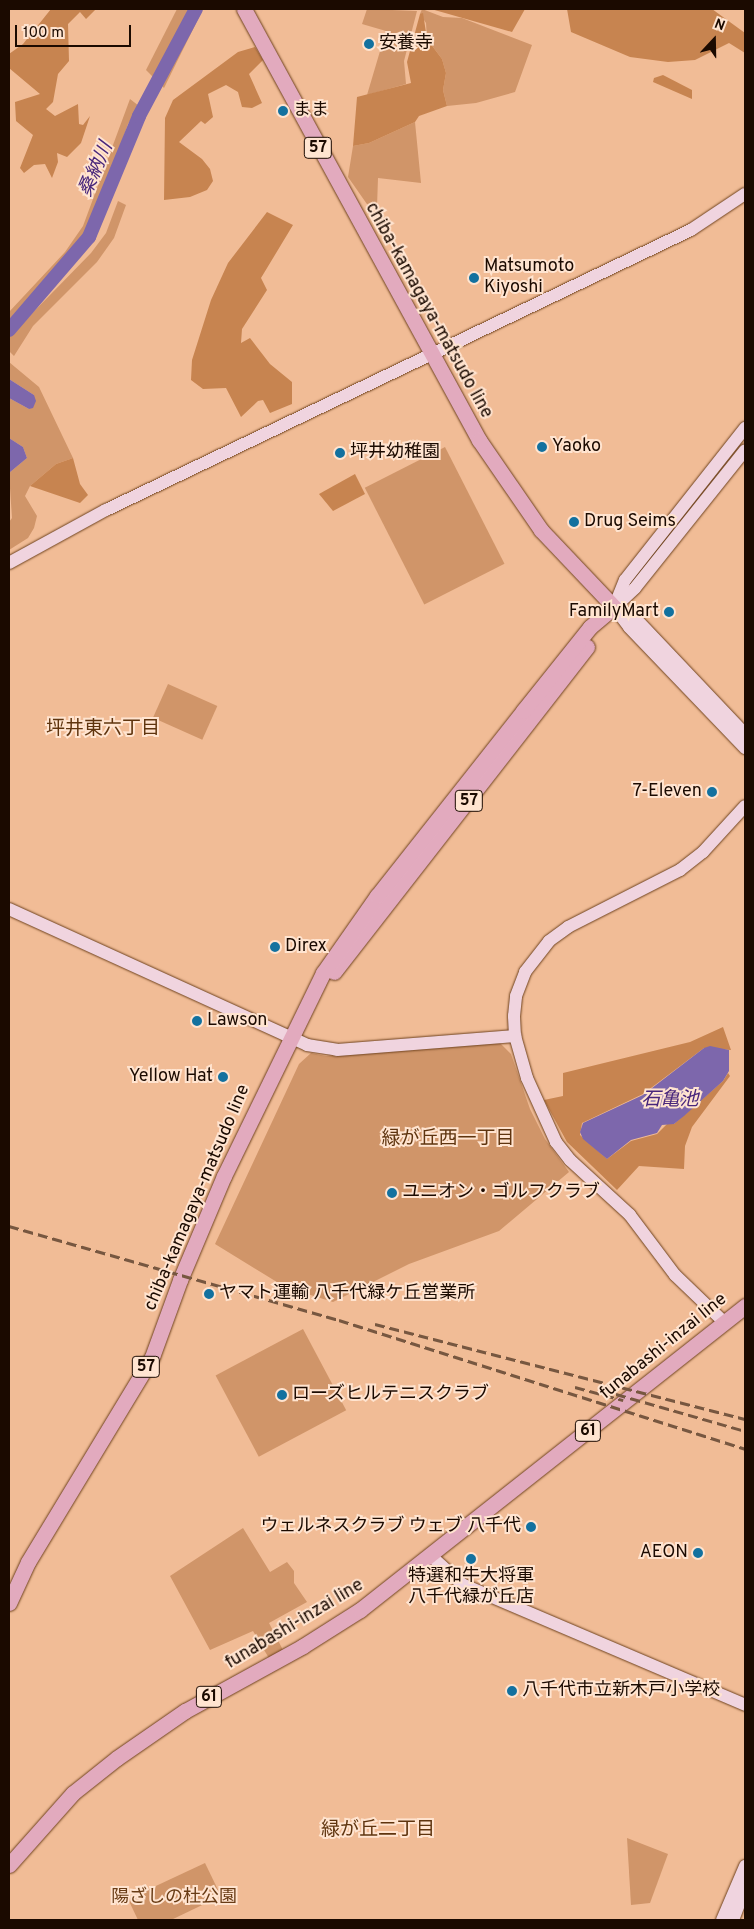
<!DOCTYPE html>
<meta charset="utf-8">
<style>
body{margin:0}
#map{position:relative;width:754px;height:1929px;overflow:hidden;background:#f1bc96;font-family:Overpass,"Noto Sans JP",sans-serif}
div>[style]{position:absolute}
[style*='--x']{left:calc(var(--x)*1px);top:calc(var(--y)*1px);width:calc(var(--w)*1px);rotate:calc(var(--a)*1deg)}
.green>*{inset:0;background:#d09569;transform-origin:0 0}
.forest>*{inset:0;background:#c78450}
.water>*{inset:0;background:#7d67ac}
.river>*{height:14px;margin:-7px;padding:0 7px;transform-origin:7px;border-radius:7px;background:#7d67ac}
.roads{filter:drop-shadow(0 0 1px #6e421e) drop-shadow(0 0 1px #6e421e)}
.secondary>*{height:12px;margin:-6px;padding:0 6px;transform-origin:6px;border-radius:6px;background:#f0d4df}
.primary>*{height:15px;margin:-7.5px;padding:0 7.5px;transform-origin:7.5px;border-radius:7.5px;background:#e2aabe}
.rail>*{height:2.5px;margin-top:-1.25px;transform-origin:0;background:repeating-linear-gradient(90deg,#775740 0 10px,transparent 0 15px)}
.dots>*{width:14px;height:14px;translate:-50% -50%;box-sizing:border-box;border:2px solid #ffe4d0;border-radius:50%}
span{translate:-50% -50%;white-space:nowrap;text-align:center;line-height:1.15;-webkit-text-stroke:4px #ffe4d0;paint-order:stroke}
.shield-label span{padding:1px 4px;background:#ffe4d0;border:1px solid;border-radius:4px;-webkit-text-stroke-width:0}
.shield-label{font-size:16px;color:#1b0a00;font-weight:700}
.poi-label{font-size:18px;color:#1b0a00}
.left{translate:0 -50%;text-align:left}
.right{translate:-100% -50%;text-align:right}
.street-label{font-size:18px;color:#1b0a00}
.park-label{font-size:18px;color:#693c15}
.water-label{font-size:19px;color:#48267b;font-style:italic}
.neighbourhood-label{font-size:19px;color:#5f340e}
.frame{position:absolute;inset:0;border:10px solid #1b0a00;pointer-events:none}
.north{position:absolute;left:689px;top:15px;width:50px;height:50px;-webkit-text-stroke:4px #ffe4d0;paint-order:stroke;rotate:21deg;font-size:14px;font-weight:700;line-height:20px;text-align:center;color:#1b0a00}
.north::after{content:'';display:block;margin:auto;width:18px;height:22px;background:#1b0a00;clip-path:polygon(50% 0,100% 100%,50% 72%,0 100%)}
.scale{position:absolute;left:15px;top:25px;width:116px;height:22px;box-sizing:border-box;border:2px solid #1b0a00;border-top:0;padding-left:6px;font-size:15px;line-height:18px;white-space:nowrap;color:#1b0a00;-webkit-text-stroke:4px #ffe4d0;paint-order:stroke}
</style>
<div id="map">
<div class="green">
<div style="clip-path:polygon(177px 9px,203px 9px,164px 88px,146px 70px)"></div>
<div style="clip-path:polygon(367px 9px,417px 11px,404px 61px,406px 84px,367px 95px,386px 31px,362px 24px)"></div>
<div style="clip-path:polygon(422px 9px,443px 17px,462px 18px,532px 45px,515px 92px,476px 103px,447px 106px,443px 90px,446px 73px,442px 59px,427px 39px,426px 23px,420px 14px)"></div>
<div style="clip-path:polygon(130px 99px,139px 106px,128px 124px,90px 232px,9px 325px,9px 312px,65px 252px,83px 226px)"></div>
<div style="clip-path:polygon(415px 122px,421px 183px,378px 178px,377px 207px,369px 207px,348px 177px,353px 146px,369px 143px)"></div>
<div style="clip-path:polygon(118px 201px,126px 205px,114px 238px,97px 262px,33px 326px,14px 356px,9px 351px,9px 337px,91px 253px,106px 233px)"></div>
<div style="clip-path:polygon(9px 362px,39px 387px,73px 458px,56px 464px,30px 486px,25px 496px,37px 516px,34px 528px,28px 538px,9px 550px,9px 522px,12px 518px,9px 473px,27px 458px,23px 447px,9px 438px,9px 398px,29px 409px,34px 395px,9px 379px)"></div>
<div style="left:445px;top:447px;width:131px;height:90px;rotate:63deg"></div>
<div style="left:168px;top:684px;width:54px;height:37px;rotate:24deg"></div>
<div style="clip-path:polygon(500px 1043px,511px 1054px,530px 1109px,545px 1139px,569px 1172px,499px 1231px,409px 1264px,333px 1302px,285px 1287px,215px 1244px,299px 1064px,311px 1053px,326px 1056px)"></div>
<div style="left:303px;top:1329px;width:92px;height:99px;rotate:62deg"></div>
<div style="clip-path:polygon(243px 1528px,270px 1572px,287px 1562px,294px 1571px,294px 1583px,307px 1602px,269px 1623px,284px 1652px,270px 1660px,253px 1631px,210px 1650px,170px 1576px)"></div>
<div style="clip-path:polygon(627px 1838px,668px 1854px,650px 1903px,631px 1905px)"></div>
<div style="clip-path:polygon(205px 1863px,221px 1896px,171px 1920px,138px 1920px,128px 1899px)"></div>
</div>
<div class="forest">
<div style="clip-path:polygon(51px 9px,96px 9px,86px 19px,80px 12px,68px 24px,69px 61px,58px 74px,53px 102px,46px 109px,55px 116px,78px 104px,79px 124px,83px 125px,90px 116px,81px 143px,67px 157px,57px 153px,58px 162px,52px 178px,45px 164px,34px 165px,24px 173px,20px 168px,33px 135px,16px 121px,15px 102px,40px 94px,9px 68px,9px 54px,23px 44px)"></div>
<div style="clip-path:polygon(431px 9px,525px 9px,512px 32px)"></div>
<div style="clip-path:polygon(567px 9px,712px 9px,745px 33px,745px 53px,729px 43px,695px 60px,668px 62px,630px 57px,571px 32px)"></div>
<div style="clip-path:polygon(423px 13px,427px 39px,442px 59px,446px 73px,443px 90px,447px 106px,419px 116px,415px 122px,369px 143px,353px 146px,357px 97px,411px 83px,407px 62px,420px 14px)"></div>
<div style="clip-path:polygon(255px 47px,263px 60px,249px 74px,262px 103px,252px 108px,242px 107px,238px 92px,226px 85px,208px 94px,213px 117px,205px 124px,201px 121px,179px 142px,202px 159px,210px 169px,213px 181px,207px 190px,190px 197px,164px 200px,165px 118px,173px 100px,238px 52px)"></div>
<div style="clip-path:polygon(663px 75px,692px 90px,692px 99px,653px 82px,654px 78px)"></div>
<div style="clip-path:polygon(267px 212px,293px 225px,261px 278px,267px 290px,242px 329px,241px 343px,250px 338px,270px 364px,292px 382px,292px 404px,270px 413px,263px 400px,258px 401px,241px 417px,226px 388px,203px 389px,191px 380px,192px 360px,211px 300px,228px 263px)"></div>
<div style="clip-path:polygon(73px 458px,80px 484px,88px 495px,80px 503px,30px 486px,56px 464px)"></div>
<div style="clip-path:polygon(355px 474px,365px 494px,333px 511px,319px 494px)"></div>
<div style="clip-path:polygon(723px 1027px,731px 1050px,704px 1048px,643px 1094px,582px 1123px,580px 1135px,607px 1159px,631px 1141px,657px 1134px,667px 1124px,674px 1124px,723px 1081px,728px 1073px,730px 1076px,692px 1127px,685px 1146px,684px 1169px,639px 1166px,617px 1190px,567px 1142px,544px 1100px,563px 1096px,563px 1073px,690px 1042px)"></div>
</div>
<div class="water">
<div style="clip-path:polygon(9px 379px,34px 395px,36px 401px,33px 408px,29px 409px,9px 398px)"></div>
<div style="clip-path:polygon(9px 438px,23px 447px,27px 458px,9px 473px)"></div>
<div style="clip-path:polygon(710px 1046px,729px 1050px,729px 1071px,723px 1081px,684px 1116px,674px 1124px,662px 1125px,657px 1133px,631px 1140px,607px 1159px,583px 1139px,580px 1132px,583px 1123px,643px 1095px,704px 1048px)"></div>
</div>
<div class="river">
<div style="--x:9;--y:330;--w:123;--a:-49.3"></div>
<div style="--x:89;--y:237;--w:131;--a:-67.5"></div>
<div style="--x:139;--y:116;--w:121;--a:-62"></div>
</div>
<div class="roads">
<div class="secondary">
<div style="--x:9;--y:563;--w:111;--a:-28.7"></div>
<div style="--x:106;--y:510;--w:649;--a:-25.58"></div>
<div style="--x:691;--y:230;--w:65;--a:-33.7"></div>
<div style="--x:618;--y:604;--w:23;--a:-43"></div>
<div style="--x:635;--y:588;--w:176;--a:-51.4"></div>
<div style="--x:614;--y:607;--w:29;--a:-68"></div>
<div style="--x:625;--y:580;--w:194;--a:-51.7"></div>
<div style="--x:614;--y:607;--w:25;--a:53"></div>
<div style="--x:629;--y:627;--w:168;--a:46.2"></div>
<div style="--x:618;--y:609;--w:21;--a:29"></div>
<div style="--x:636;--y:619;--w:158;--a:46.5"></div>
<div style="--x:9;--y:909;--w:328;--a:24.5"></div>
<div style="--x:307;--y:1045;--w:30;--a:9"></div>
<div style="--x:337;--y:1050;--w:179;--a:-4.5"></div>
<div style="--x:724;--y:1322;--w:68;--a:-136.2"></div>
<div style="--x:675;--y:1275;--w:75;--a:-126.9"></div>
<div style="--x:630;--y:1215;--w:81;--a:-137.5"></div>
<div style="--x:570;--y:1160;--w:23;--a:-128"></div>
<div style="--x:556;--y:1142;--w:70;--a:-114.4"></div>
<div style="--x:527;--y:1078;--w:44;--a:-105.9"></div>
<div style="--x:515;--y:1036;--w:20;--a:-93"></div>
<div style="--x:514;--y:1016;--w:20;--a:-84"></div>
<div style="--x:516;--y:996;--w:26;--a:-69"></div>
<div style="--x:525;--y:972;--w:39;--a:-52"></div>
<div style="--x:549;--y:941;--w:24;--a:-36"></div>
<div style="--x:568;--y:927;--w:126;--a:-27"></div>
<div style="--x:680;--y:870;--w:29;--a:-38"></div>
<div style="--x:703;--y:852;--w:62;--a:-47.6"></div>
<div style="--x:431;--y:1556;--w:42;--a:42.1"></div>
<div style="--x:462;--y:1584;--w:308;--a:23.1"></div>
<div style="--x:722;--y:1920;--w:59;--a:-66.9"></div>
<div style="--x:733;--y:1920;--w:33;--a:-69"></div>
</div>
<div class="primary">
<div style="--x:244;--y:9;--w:491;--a:61.4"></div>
<div style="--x:479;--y:440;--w:109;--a:55.4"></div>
<div style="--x:541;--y:530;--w:106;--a:46.5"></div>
<div style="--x:334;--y:972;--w:412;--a:-52.1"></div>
<div style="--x:9;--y:1603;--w:45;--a:-65.1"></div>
<div style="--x:28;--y:1562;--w:240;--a:-58.8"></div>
<div style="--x:152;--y:1357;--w:82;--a:-70"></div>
<div style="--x:180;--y:1280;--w:113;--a:-67.1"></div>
<div style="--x:224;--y:1176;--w:226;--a:-64"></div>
<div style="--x:323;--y:973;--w:94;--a:-55"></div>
<div style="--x:377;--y:896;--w:236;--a:-51.7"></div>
<div style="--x:523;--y:711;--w:107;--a:-51.4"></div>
<div style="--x:590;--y:627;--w:31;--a:-40"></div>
<div style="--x:9;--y:1865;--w:96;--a:-48.4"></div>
<div style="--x:73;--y:1793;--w:56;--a:-38.5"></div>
<div style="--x:117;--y:1758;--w:83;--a:-34.7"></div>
<div style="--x:185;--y:1711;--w:135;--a:-28.8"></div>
<div style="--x:303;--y:1646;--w:67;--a:-32.3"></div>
<div style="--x:360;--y:1610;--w:491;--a:-38.3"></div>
</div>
</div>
<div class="rail">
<div style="--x:9;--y:1226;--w:343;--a:15.9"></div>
<div style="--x:339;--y:1320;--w:426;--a:17.6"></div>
<div style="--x:375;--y:1324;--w:382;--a:14.4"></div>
<div style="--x:575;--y:1387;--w:50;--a:15.2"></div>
<div style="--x:616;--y:1394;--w:134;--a:16"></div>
</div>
<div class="dots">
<div style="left:369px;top:44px;background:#13719f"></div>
<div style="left:283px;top:111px;background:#13719f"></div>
<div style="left:474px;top:278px;background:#13719f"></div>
<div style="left:542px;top:447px;background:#13719f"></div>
<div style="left:340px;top:453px;background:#13719f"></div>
<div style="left:574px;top:522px;background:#13719f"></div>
<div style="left:669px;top:612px;background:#13719f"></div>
<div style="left:712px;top:792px;background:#13719f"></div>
<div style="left:275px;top:947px;background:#13719f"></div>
<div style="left:197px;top:1021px;background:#13719f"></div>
<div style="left:223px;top:1077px;background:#13719f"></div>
<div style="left:392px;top:1193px;background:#13719f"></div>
<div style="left:209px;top:1294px;background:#13719f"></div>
<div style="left:282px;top:1395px;background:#13719f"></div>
<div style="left:531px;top:1527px;background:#13719f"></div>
<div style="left:698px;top:1553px;background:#13719f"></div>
<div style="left:471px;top:1559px;background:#13719f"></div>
<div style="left:512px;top:1691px;background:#13719f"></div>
</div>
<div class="shield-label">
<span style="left:318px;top:148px">57</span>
<span style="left:469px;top:801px">57</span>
<span style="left:146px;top:1367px">57</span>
<span style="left:588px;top:1431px">61</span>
<span style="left:209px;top:1697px">61</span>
</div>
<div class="poi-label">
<span class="left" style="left:379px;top:44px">安養寺</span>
<span class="left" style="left:293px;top:111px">まま</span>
<span class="left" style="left:484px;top:278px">Matsumoto<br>Kiyoshi</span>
<span class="left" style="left:552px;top:447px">Yaoko</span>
<span class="left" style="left:350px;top:453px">坪井幼稚園</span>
<span class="left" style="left:584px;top:522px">Drug Seims</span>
<span class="right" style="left:659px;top:612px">FamilyMart</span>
<span class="right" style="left:702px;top:792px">7-Eleven</span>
<span class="left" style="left:285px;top:947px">Direx</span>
<span class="left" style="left:207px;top:1021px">Lawson</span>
<span class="right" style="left:213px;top:1077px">Yellow Hat</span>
<span class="left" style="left:402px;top:1193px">ユニオン・ゴルフクラブ</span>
<span class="left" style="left:219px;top:1294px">ヤマト運輸 八千代緑ケ丘営業所</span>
<span class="left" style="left:292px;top:1395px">ローズヒルテニスクラブ</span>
<span class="right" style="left:521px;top:1527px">ウェルネスクラブ ウェブ 八千代</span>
<span class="right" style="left:688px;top:1553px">AEON</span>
<span style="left:471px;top:1588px">特選和牛大将軍<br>八千代緑が丘店</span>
<span class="left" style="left:522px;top:1691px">八千代市立新木戸小学校</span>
</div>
<div class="street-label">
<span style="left:428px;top:311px;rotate:61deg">chiba-kamagaya-matsudo line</span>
<span style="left:198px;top:1198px;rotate:-67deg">chiba-kamagaya-matsudo line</span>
<span style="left:664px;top:1347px;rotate:-39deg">funabashi-inzai line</span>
<span style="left:295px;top:1625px;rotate:-31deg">funabashi-inzai line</span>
</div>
<div class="park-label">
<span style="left:174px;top:1898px">陽ざしの杜公園</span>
</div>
<div class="water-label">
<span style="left:97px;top:170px;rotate:-67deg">桑納川</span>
<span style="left:670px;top:1101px">石亀池</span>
</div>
<div class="neighbourhood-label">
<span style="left:103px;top:730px">坪井東六丁目</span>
<span style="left:448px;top:1140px">緑が丘西一丁目</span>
<span style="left:378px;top:1831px">緑が丘二丁目</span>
</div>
<div class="frame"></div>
<div class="north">N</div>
<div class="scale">100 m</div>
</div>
